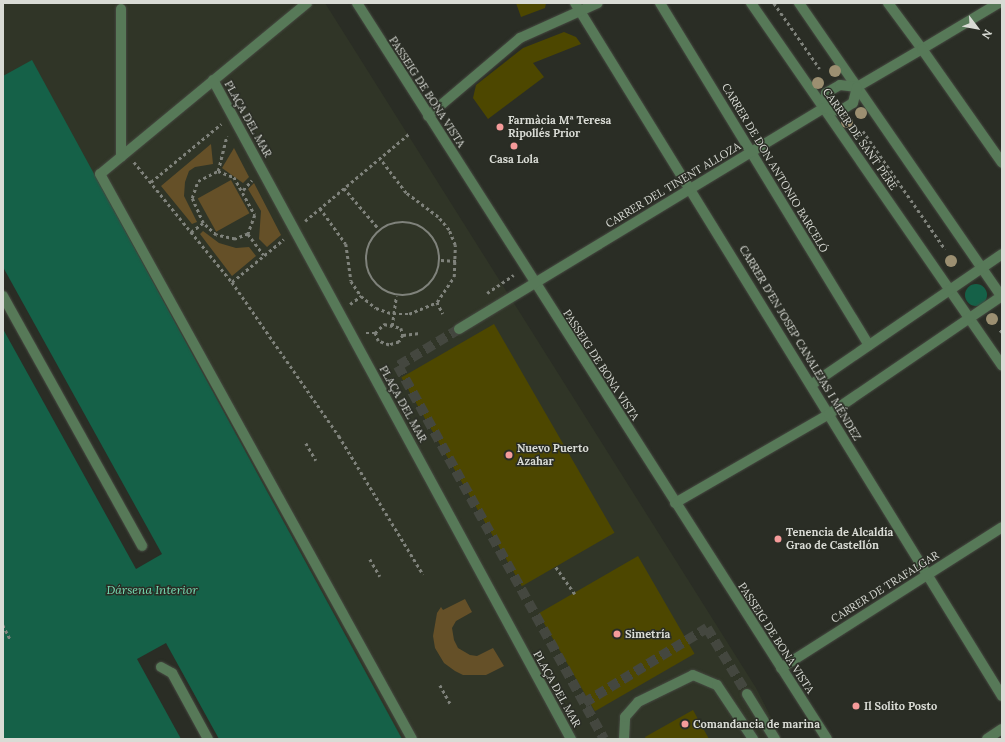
<!DOCTYPE html>
<meta charset="utf-8">
<style>
body{margin:0}
#map{position:relative;width:1005px;height:742px;overflow:hidden;background:#2a2d25;font-family:Lora,serif}
div>[style]{position:absolute}
[style*='--x']{left:calc(var(--x)*1px);top:calc(var(--y)*1px);width:calc(var(--w)*1px);rotate:calc(var(--a)*1deg)}
.built>*{inset:0;background:#303527}
.green>*{inset:0;background:#655028;transform-origin:0 0}
.water>*{inset:0;background:#156148}
.round{border-radius:50%}
.pier>*{inset:0;background:#2a2d25}
.building>*{inset:0;background:#4d4700;transform-origin:0 0}
.minor-tunnel>*{height:10px;margin-top:-5px;transform-origin:0;background:repeating-linear-gradient(90deg,#44473f 0 10px,transparent 0 15px)}
.path>*{height:2.5px;margin-top:-1.25px;transform-origin:0;background:repeating-linear-gradient(90deg,#7f827b 0 3px,transparent 0 6px)}
.path>.ring{margin:-1.25px;padding:0;box-sizing:content-box;background:none;border:2.5px solid #7f827b;border-radius:50%}
.roads{filter:drop-shadow(0 0 1px #464941) drop-shadow(0 0 1px #464941)}
.minor>*{height:10px;margin:-5px;padding:0 5px;transform-origin:5px;border-radius:5px;background:#577958}
.trees>*{width:12px;height:12px;margin:-6px;border-radius:50%;background:#9c8f71}
.dots>*{width:11px;height:11px;translate:-50% -50%;box-sizing:border-box;border:2px solid #2a2d25;border-radius:50%}
span{translate:-50% -50%;white-space:nowrap;text-align:center;line-height:1.15;-webkit-text-stroke:3px #2a2d25;paint-order:stroke}
.street-label{font-size:11px;color:#d9dbd5}
.poi-label{font-size:11px;color:#d9dbd5;font-weight:700}
.left{translate:0 -50%;text-align:left}
.water-label{font-size:12px;color:#76ddb4;font-style:italic}
.frame{position:absolute;inset:0;border:4px solid #d9dbd5;pointer-events:none}
.north{position:absolute;left:957px;top:8px;width:40px;height:40px;-webkit-text-stroke:3px #2a2d25;paint-order:stroke;rotate:122deg;font-size:11px;font-weight:700;line-height:16px;text-align:center;color:#d9dbd5}
.north::after{content:'';display:block;margin:auto;width:14px;height:18px;background:#d9dbd5;clip-path:polygon(50% 0,100% 100%,50% 72%,0 100%)}
</style>
<div id="map">
<div class="built">
<div style="clip-path:polygon(3px 3px,325px 3px,756px 688px,782px 739px,3px 739px)"></div>
</div>
<div class="green">
<div style="clip-path:polygon(211px 144px,213px 164px,195px 167px,189px 171px,185px 182px,184px 196px,197px 222px,192px 224px,161px 186px)"></div>
<div style="clip-path:polygon(234px 148px,249px 177px,243px 183px,222px 168px)"></div>
<div style="left:231px;top:180px;width:38px;height:38px;rotate:61deg"></div>
<div style="clip-path:polygon(254px 183px,281px 235px,267px 247px,259px 239px,261px 211px,248px 189px)"></div>
<div style="clip-path:polygon(203px 231px,219px 243px,236px 248px,249px 247px,256px 256px,232px 276px,200px 234px)"></div>
<div style="clip-path:polygon(465px 599px,472px 612px,456px 621px,452px 628px,454px 640px,458px 648px,470px 655px,477px 656px,493px 648px,504px 666px,486px 675px,463px 675px,455px 671px,444px 663px,435px 648px,433px 636px,437px 613px,441px 607px,443px 610px)"></div>
</div>
<div class="water">
<div style="clip-path:polygon(32px 60px,402px 739px,3px 739px,3px 76px)"></div>
<div class="round" style="left:965px;top:284px;width:22px;height:22px"></div>
</div>
<div class="pier">
<div style="clip-path:polygon(3px 267px,162px 554px,136px 569px,3px 329px)"></div>
<div style="clip-path:polygon(166px 643px,219px 739px,181px 739px,137px 659px)"></div>
</div>
<div class="building">
<div style="clip-path:polygon(516px 3px,546px 3px,545px 8px,521px 17px)"></div>
<div style="clip-path:polygon(564px 32px,576px 37px,581px 44px,533px 63px,544px 77px,488px 119px,473px 98px,476px 85px,523px 48px)"></div>
<div style="left:494px;top:324px;width:241px;height:107px;rotate:60deg"></div>
<div style="left:638px;top:556px;width:113px;height:115px;rotate:60deg"></div>
<div style="clip-path:polygon(693px 710px,709px 739px,646px 739px,645px 737px)"></div>
</div>
<div class="minor-tunnel">
<div style="--x:459;--y:329;--w:71;--a:148.8"></div>
<div style="--x:398;--y:366;--w:426;--a:61.1"></div>
<div style="--x:584;--y:703;--w:144;--a:-31.4"></div>
<div style="--x:707;--y:628;--w:77;--a:58.8"></div>
</div>
<div class="path">
<div style="--x:774;--y:3;--w:80;--a:55.1"></div>
<div style="--x:863;--y:131;--w:144;--a:55.2"></div>
<div style="--x:134;--y:162;--w:155;--a:50.8"></div>
<div style="--x:232;--y:282;--w:188;--a:55.2"></div>
<div style="--x:339;--y:436;--w:162;--a:58.7"></div>
<div style="--x:218;--y:171;--w:17;--a:21"></div>
<div style="--x:234;--y:177;--w:43;--a:61.1"></div>
<div style="--x:255;--y:215;--w:20;--a:110"></div>
<div style="--x:248;--y:234;--w:14;--a:159"></div>
<div style="--x:235;--y:239;--w:19;--a:-168"></div>
<div style="--x:216;--y:235;--w:18;--a:-137"></div>
<div style="--x:203;--y:223;--w:27;--a:-114"></div>
<div style="--x:192;--y:198;--w:18;--a:-71"></div>
<div style="--x:198;--y:181;--w:22;--a:-27"></div>
<div style="--x:218;--y:171;--w:36;--a:-76"></div>
<div style="--x:151;--y:182;--w:91;--a:-39.6"></div>
<div style="--x:344;--y:188;--w:54;--a:49.5"></div>
<div style="--x:243;--y:190;--w:13;--a:-48"></div>
<div style="--x:320;--y:208;--w:44;--a:54.2"></div>
<div style="--x:346;--y:244;--w:37;--a:82"></div>
<div style="--x:351;--y:281;--w:18;--a:56"></div>
<div style="--x:361;--y:296;--w:19;--a:39"></div>
<div style="--x:376;--y:308;--w:18;--a:19"></div>
<div style="--x:393;--y:314;--w:16;--a:0"></div>
<div style="--x:409;--y:314;--w:30;--a:-23"></div>
<div style="--x:437;--y:302;--w:30;--a:-56"></div>
<div style="--x:454;--y:277;--w:32;--a:-88"></div>
<div style="--x:455;--y:245;--w:16;--a:-112"></div>
<div style="--x:449;--y:230;--w:17;--a:-130"></div>
<div style="--x:438;--y:217;--w:40;--a:-143"></div>
<div style="--x:406;--y:193;--w:43;--a:-127.4"></div>
<div style="--x:305;--y:221;--w:137;--a:-40"></div>
<div class="ring" style="left:366px;top:222px;width:71.5px;height:71.5px"></div>
<div style="--x:191;--y:232;--w:15;--a:-37"></div>
<div style="--x:248;--y:234;--w:26;--a:53"></div>
<div style="--x:441;--y:260;--w:16;--a:4"></div>
<div style="--x:232;--y:282;--w:67;--a:-39.6"></div>
<div style="--x:487;--y:293;--w:32;--a:-34"></div>
<div style="--x:437;--y:302;--w:13;--a:63"></div>
<div style="--x:350;--y:304;--w:14;--a:-36"></div>
<div style="--x:384;--y:324;--w:17;--a:13"></div>
<div style="--x:401;--y:328;--w:7;--a:74"></div>
<div style="--x:403;--y:335;--w:8;--a:120"></div>
<div style="--x:399;--y:342;--w:10;--a:163"></div>
<div style="--x:389;--y:345;--w:12;--a:-160"></div>
<div style="--x:378;--y:341;--w:9;--a:-111"></div>
<div style="--x:375;--y:333;--w:13;--a:-45"></div>
<div style="--x:392;--y:326;--w:30;--a:-82"></div>
<div style="--x:1000;--y:330;--w:3;--a:45"></div>
<div style="--x:366;--y:333;--w:9;--a:0"></div>
<div style="--x:403;--y:335;--w:17;--a:-7"></div>
<div style="--x:306;--y:443;--w:20;--a:60"></div>
<div style="--x:370;--y:559;--w:20;--a:60"></div>
<div style="--x:556;--y:567;--w:33;--a:55"></div>
<div style="--x:3;--y:625;--w:16;--a:63"></div>
<div style="--x:440;--y:685;--w:21;--a:61"></div>
</div>
<div class="roads">
<div class="minor">
<div style="--x:307;--y:3;--w:268;--a:140.4"></div>
<div style="--x:100;--y:174;--w:645;--a:61.09"></div>
<div style="--x:357;--y:3;--w:873;--a:57.44"></div>
<div style="--x:575;--y:3;--w:814;--a:58.36"></div>
<div style="--x:660;--y:3;--w:401;--a:58.6"></div>
<div style="--x:751;--y:3;--w:441;--a:55.3"></div>
<div style="--x:799;--y:3;--w:357;--a:55.4"></div>
<div style="--x:888;--y:3;--w:57;--a:53.5"></div>
<div style="--x:922;--y:49;--w:90;--a:-30.9"></div>
<div style="--x:121;--y:9;--w:148;--a:90"></div>
<div style="--x:213;--y:80;--w:750;--a:61.49"></div>
<div style="--x:824;--y:108;--w:15;--a:-82"></div>
<div style="--x:826;--y:93;--w:16;--a:-30"></div>
<div style="--x:840;--y:85;--w:17;--a:7"></div>
<div style="--x:857;--y:87;--w:75;--a:-30.3"></div>
<div style="--x:922;--y:49;--w:139;--a:54.9"></div>
<div style="--x:428;--y:116;--w:121;--a:-40.3"></div>
<div style="--x:520;--y:38;--w:85;--a:-24.2"></div>
<div style="--x:3;--y:296;--w:286;--a:60.9"></div>
<div style="--x:459;--y:329;--w:427;--a:-31.2"></div>
<div style="--x:824;--y:108;--w:16;--a:11"></div>
<div style="--x:840;--y:111;--w:15;--a:-32"></div>
<div style="--x:853;--y:103;--w:16;--a:-76"></div>
<div style="--x:811;--y:385;--w:232;--a:-34.4"></div>
<div style="--x:675;--y:503;--w:178;--a:-30"></div>
<div style="--x:829;--y:414;--w:209;--a:-34.3"></div>
<div style="--x:161;--y:667;--w:13;--a:29"></div>
<div style="--x:172;--y:673;--w:75;--a:61.4"></div>
<div style="--x:781;--y:668;--w:262;--a:-32.5"></div>
<div style="--x:747;--y:694;--w:53;--a:58.1"></div>
<div style="--x:624;--y:739;--w:22;--a:-87"></div>
<div style="--x:625;--y:717;--w:20;--a:-49"></div>
<div style="--x:638;--y:702;--w:61;--a:-26.1"></div>
<div style="--x:693;--y:675;--w:26;--a:23"></div>
<div style="--x:717;--y:685;--w:65;--a:56.3"></div>
<div style="--x:987;--y:739;--w:18;--a:-34"></div>
</div>
</div>
<div class="trees">
<div style="left:835px;top:71px"></div>
<div style="left:818px;top:83px"></div>
<div style="left:861px;top:113px"></div>
<div style="left:847px;top:122px"></div>
<div style="left:951px;top:261px"></div>
<div style="left:992px;top:319px"></div>
</div>
<div class="dots">
<div style="left:500px;top:127px;background:#f59b9a"></div>
<div style="left:514px;top:146px;background:#f59b9a"></div>
<div style="left:509px;top:455px;background:#f59b9a"></div>
<div style="left:778px;top:539px;background:#f59b9a"></div>
<div style="left:617px;top:634px;background:#f59b9a"></div>
<div style="left:856px;top:706px;background:#f59b9a"></div>
<div style="left:685px;top:724px;background:#f59b9a"></div>
</div>
<div class="street-label">
<span style="left:427px;top:92px;rotate:57deg">PASSEIG DE BONA VISTA</span>
<span style="left:248px;top:119px;rotate:61deg">PLAÇA DEL MAR</span>
<span style="left:860px;top:139px;rotate:55deg">CARRER DE SANT PERE</span>
<span style="left:775px;top:168px;rotate:59deg">CARRER DE DON ANTONIO BARCELÓ</span>
<span style="left:673px;top:185px;rotate:-31deg">CARRER DEL TINENT ALLOZA</span>
<span style="left:800px;top:343px;rotate:59deg">CARRER D'EN JOSEP CANALEJAS I MÉNDEZ</span>
<span style="left:601px;top:365px;rotate:57deg">PASSEIG DE BONA VISTA</span>
<span style="left:403px;top:404px;rotate:61deg">PLAÇA DEL MAR</span>
<span style="left:885px;top:587px;rotate:-32deg">CARRER DE TRAFALGAR</span>
<span style="left:776px;top:638px;rotate:57deg">PASSEIG DE BONA VISTA</span>
<span style="left:557px;top:689px;rotate:61deg">PLAÇA DEL MAR</span>
</div>
<div class="poi-label">
<span class="left" style="left:508px;top:127px">Farmàcia Mª Teresa<br>Ripollés Prior</span>
<span style="left:514px;top:159px">Casa Lola</span>
<span class="left" style="left:517px;top:455px">Nuevo Puerto<br>Azahar</span>
<span class="left" style="left:786px;top:539px">Tenencia de Alcaldía<br>Grao de Castellón</span>
<span class="left" style="left:625px;top:634px">Simetría</span>
<span class="left" style="left:864px;top:706px">Il Solito Posto</span>
<span class="left" style="left:693px;top:724px">Comandancia de marina</span>
</div>
<div class="water-label">
<span style="left:152px;top:590px">Dársena Interior</span>
</div>
<div class="frame"></div>
<div class="north">N</div>
</div>
